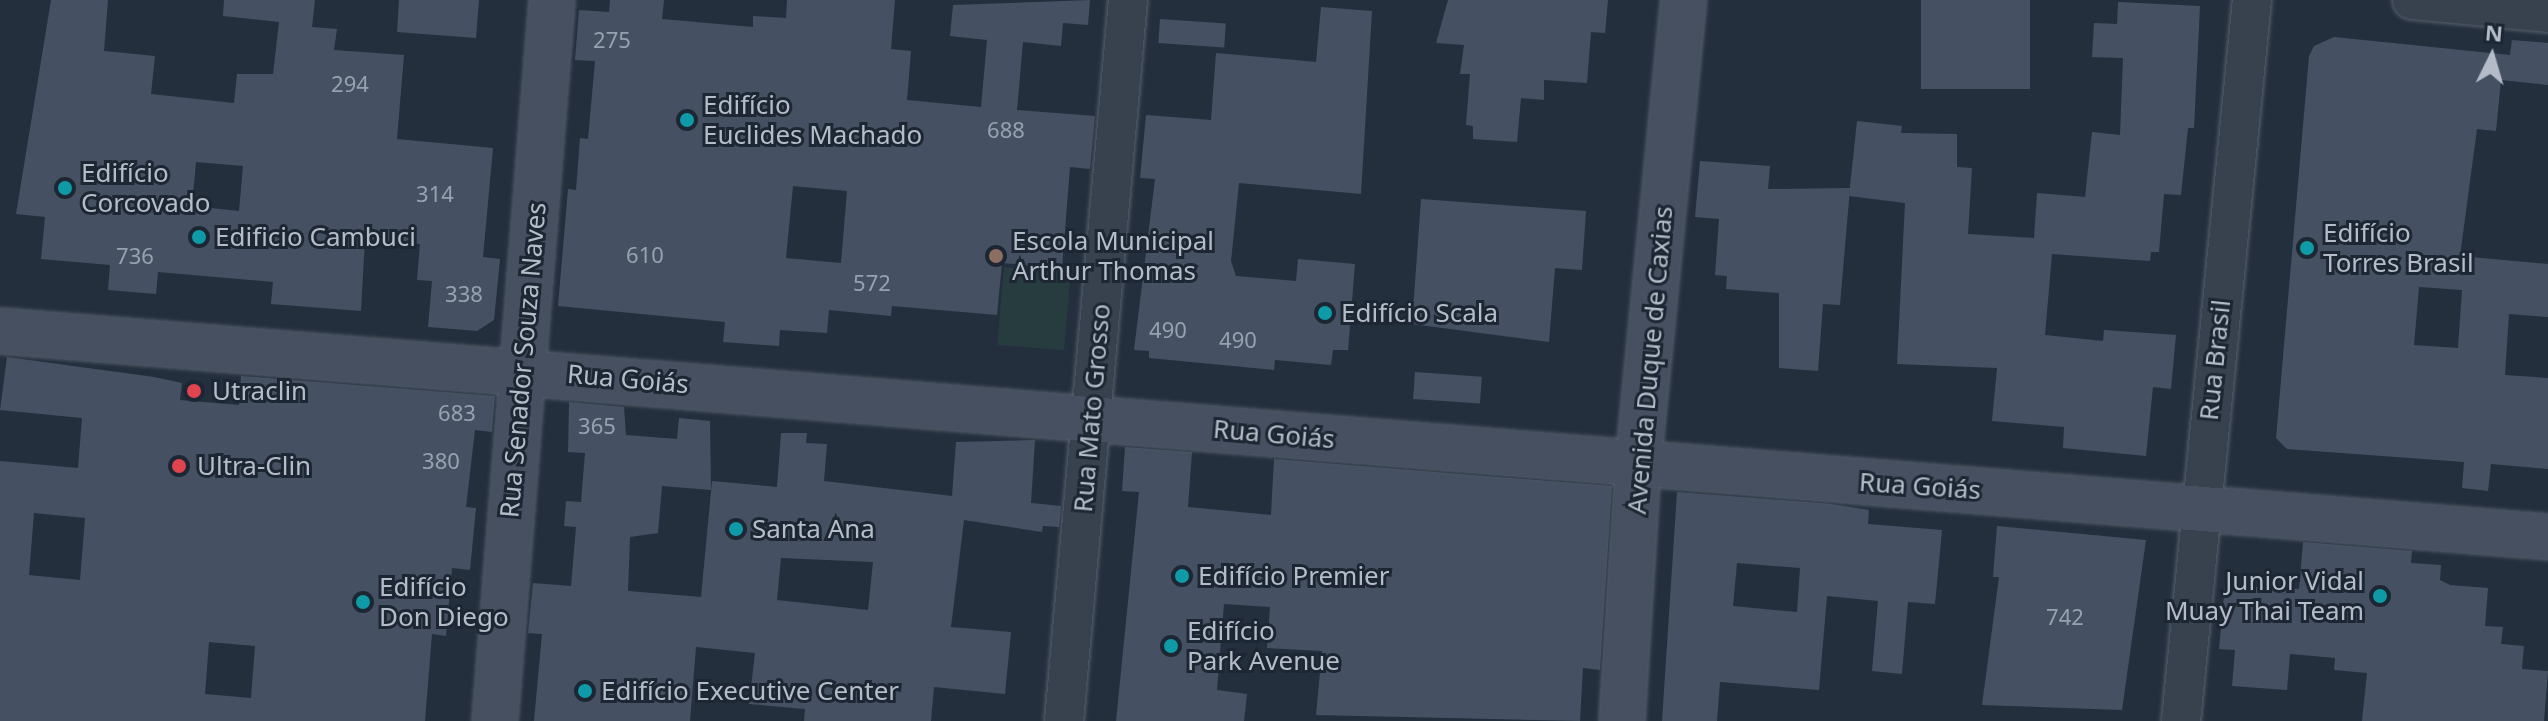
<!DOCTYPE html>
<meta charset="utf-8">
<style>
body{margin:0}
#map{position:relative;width:2548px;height:721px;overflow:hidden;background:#242f3e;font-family:"Noto Sans",sans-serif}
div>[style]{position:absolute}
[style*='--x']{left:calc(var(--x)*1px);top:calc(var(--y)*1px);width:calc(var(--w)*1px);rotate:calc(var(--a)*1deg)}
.green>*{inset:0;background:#263c3f;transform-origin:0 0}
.building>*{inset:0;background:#455162;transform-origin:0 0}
.roads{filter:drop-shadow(0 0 2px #565f6c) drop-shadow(0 0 2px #565f6c)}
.tertiary>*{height:38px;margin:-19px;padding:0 19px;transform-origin:19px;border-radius:19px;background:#38414e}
.secondary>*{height:44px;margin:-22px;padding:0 22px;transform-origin:22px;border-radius:22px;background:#465061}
.dots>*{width:22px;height:22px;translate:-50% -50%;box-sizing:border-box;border:4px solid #1d2633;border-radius:50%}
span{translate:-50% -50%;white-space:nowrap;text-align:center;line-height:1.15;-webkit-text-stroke:6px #1d2633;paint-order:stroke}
.number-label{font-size:22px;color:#98a1af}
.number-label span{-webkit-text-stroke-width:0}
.poi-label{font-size:26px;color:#b4bcc9}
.left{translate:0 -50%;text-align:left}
.right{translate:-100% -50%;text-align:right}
.street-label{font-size:26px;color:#b4bcc9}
.north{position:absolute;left:2452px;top:16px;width:80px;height:80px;-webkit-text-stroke:6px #1d2633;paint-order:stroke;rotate:5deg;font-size:22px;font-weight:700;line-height:32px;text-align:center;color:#b4bcc9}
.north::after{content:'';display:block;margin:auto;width:28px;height:36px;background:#b4bcc9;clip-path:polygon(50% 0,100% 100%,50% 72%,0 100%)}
</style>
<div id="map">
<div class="green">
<div style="left:1004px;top:267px;width:67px;height:78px;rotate:5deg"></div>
</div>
<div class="building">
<div style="clip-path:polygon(evenodd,51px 0,108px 0,104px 51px,155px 56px,151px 94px,234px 103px,237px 74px,273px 74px,279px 22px,223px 16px,224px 0,315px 0,312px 27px,337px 29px,334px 50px,404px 55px,397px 139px,493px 148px,483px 257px,500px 259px,494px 320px,477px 331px,428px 327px,432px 281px,417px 280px,420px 244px,365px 239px,361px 311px,271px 304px,273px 282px,158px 272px,156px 294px,108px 290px,110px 265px,41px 259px,45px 217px,16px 214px,51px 0,196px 162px,243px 166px,239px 211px,192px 206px,196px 162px)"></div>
<div style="clip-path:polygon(399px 0,479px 0,476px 38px,397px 32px)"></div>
<div style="clip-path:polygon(evenodd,610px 0,664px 0,662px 19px,753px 27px,753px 16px,786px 18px,787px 0,895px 0,891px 49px,911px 51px,907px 100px,981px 107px,987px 40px,950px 36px,953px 5px,1090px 0,1088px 25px,1063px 23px,1061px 46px,1023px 42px,1017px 110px,1095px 116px,1090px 169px,1070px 167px,1062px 268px,1002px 263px,997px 315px,892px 306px,891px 316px,829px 310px,827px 333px,780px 330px,779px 346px,723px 342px,725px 322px,558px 306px,568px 189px,576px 190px,580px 138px,588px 139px,595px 61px,575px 60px,579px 10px,609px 12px,610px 0,793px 186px,847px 191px,841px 263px,786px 258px,793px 186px)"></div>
<div style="clip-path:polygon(1448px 0,1608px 0,1605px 33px,1591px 32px,1587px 83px,1544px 80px,1544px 100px,1521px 98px,1517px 142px,1473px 139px,1473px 126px,1466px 125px,1470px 74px,1460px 74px,1464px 45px,1436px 43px)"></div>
<div style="left:1921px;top:0;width:109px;height:89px"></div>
<div style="clip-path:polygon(2118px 2px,2200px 6px,2194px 128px,2188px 128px,2181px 195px,2164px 194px,2159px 252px,2151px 252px,2150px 261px,2052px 254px,2045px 335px,2103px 341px,2104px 330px,2176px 335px,2171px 389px,2153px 387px,2146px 456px,2063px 448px,2064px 427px,1992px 421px,1997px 368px,1897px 364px,1905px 203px,1849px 196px,1857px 121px,1902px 126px,1901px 133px,1957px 134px,1957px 167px,1972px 168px,1968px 234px,2034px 238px,2037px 193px,2085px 197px,2092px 132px,2120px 135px,2123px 58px,2092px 57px,2094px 23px,2117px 24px)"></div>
<div style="clip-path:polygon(1321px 7px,1372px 11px,1361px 194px,1239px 183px,1231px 261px,1236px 276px,1296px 281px,1298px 259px,1355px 264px,1348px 350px,1333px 350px,1331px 365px,1275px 360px,1274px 370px,1149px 358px,1149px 351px,1134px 350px,1155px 179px,1140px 178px,1146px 115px,1211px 120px,1216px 53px,1316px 62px)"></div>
<div style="left:1160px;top:19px;width:66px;height:24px;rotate:4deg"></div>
<div style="clip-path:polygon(evenodd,2334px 37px,2510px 55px,2512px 40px,2548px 43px,2548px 85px,2501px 80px,2496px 131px,2477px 129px,2460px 256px,2548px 264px,2548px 317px,2509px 314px,2505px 375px,2548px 378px,2548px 469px,2491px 464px,2488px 491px,2462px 488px,2464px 462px,2287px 449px,2276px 438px,2309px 56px,2314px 46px,2334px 37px,2419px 287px,2462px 290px,2458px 348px,2414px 345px,2419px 287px)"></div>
<div style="clip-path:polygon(1700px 161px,1770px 166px,1768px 189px,1850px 188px,1840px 305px,1823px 304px,1818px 371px,1779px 368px,1779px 293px,1726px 289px,1727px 276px,1715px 275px,1719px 219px,1695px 217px)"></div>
<div style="clip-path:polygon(1421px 199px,1586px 211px,1582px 270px,1555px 268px,1549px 342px,1412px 324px)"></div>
<div style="clip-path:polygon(evenodd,7px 357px,154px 377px,182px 383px,180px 400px,239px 405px,241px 376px,495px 396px,492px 432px,475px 430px,466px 507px,476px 508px,470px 570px,452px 568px,446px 636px,432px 634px,425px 721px,0 721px,0 461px,78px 468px,82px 418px,0 410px,7px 357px,34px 513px,85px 518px,80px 580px,29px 575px,34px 513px,7px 357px,209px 642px,255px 646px,251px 698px,205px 694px,209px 642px)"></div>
<div style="left:1415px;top:372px;width:67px;height:27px;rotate:4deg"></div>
<div style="clip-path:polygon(evenodd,569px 402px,624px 407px,626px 435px,677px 439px,679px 418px,710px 421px,711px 490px,662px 486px,658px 533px,630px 537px,628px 591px,701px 597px,712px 481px,777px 487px,781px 433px,807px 433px,806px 443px,827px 444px,824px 481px,952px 496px,956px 442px,1035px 440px,1031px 503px,1061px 506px,1059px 527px,1043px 526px,1042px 532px,964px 520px,951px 627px,1011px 632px,1005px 694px,934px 687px,931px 721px,804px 721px,805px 709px,749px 704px,755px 653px,696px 647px,690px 721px,534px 721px,542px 634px,528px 633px,533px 583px,571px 586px,576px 527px,564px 526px,566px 501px,581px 502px,585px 453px,568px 452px,569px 402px,781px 558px,873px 562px,868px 610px,777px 600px,781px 558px)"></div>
<div style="clip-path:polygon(1125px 447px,1192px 452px,1188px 507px,1271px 515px,1274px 459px,1612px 486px,1600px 670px,1583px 668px,1580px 721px,1316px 715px,1322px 651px,1267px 648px,1270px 607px,1224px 604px,1217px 690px,1247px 694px,1244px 721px,1116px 721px,1139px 492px,1122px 491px)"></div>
<div style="clip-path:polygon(evenodd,1677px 492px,1832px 504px,1869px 510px,1868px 524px,1942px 530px,1935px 604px,1908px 602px,1902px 674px,1872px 671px,1878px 601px,1827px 596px,1819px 690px,1720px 682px,1717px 721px,1662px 721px,1677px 492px,1737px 563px,1800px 568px,1797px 612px,1733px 606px,1737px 563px)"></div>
<div style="clip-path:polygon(1997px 526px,2146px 540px,2122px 710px,1982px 705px,1999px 577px,1993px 577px)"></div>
<div style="clip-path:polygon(2303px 542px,2412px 551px,2411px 563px,2441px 565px,2440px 580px,2450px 585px,2488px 588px,2485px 626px,2503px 627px,2501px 644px,2524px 646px,2522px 669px,2548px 671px,2544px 721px,2362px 721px,2367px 673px,2334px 670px,2335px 658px,2290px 654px,2287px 690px,2232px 686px,2235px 650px,2219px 649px,2225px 585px,2299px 589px)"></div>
</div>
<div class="roads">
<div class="tertiary">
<div style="--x:2412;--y:0;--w:137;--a:5.5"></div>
<div style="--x:1064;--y:721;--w:724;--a:-84.93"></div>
<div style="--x:2181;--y:721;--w:724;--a:-84.38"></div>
</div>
<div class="secondary">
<div style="--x:0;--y:331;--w:2556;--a:4.62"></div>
<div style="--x:495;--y:721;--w:723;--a:-85.48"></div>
<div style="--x:1622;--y:721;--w:256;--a:-86.4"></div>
<div style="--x:1638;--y:465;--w:467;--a:-84.4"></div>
</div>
</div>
<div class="dots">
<div style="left:687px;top:120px;background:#0f9aa8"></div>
<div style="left:65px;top:188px;background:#0f9aa8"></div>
<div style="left:199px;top:237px;background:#0f9aa8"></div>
<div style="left:2307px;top:248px;background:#0f9aa8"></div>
<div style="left:996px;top:256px;background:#8d6e63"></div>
<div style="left:1325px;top:313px;background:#0f9aa8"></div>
<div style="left:194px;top:391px;background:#e0444e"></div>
<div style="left:179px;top:466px;background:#e0444e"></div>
<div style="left:736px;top:529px;background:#0f9aa8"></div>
<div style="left:1182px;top:576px;background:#0f9aa8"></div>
<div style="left:2380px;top:596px;background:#0f9aa8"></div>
<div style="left:363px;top:602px;background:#0f9aa8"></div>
<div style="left:1171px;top:646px;background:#0f9aa8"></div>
<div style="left:585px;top:691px;background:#0f9aa8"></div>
</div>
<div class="number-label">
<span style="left:612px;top:40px">275</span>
<span style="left:350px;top:84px">294</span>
<span style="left:1006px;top:130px">688</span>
<span style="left:435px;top:194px">314</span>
<span style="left:645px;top:255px">610</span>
<span style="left:135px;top:256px">736</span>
<span style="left:872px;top:283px">572</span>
<span style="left:464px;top:294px">338</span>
<span style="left:1168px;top:330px">490</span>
<span style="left:1238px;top:340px">490</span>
<span style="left:457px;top:413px">683</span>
<span style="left:597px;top:426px">365</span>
<span style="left:441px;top:461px">380</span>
<span style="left:2065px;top:617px">742</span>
</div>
<div class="poi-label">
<span class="left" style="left:703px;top:120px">Edifício<br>Euclides Machado</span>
<span class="left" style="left:81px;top:188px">Edifício<br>Corcovado</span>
<span class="left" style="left:2323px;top:248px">Edifício<br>Torres Brasil</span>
<span class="left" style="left:215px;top:237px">Edificio Cambuci</span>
<span class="left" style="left:1012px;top:256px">Escola Municipal<br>Arthur Thomas</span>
<span class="left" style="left:1341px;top:313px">Edifício Scala</span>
<span class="left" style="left:212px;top:391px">Utraclin</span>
<span class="left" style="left:197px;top:466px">Ultra-Clin</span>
<span class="left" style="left:752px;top:529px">Santa Ana</span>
<span class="left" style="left:1198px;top:576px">Edifício Premier</span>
<span class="right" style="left:2364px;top:596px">Junior Vidal<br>Muay Thai Team</span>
<span class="left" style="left:379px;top:602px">Edifício<br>Don Diego</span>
<span class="left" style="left:1187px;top:646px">Edifício<br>Park Avenue</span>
<span class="left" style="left:601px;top:691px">Edifício Executive Center</span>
</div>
<div class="street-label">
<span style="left:523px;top:360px;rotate:-85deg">Rua Senador Souza Naves</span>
<span style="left:1650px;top:360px;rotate:-85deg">Avenida Duque de Caxias</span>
<span style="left:2215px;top:360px;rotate:-84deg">Rua Brasil</span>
<span style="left:628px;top:379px;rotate:5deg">Rua Goiás</span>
<span style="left:1092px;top:408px;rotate:-85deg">Rua Mato Grosso</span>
<span style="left:1274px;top:434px;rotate:5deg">Rua Goiás</span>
<span style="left:1920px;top:486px;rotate:4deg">Rua Goiás</span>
</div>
<div class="north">N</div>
</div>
